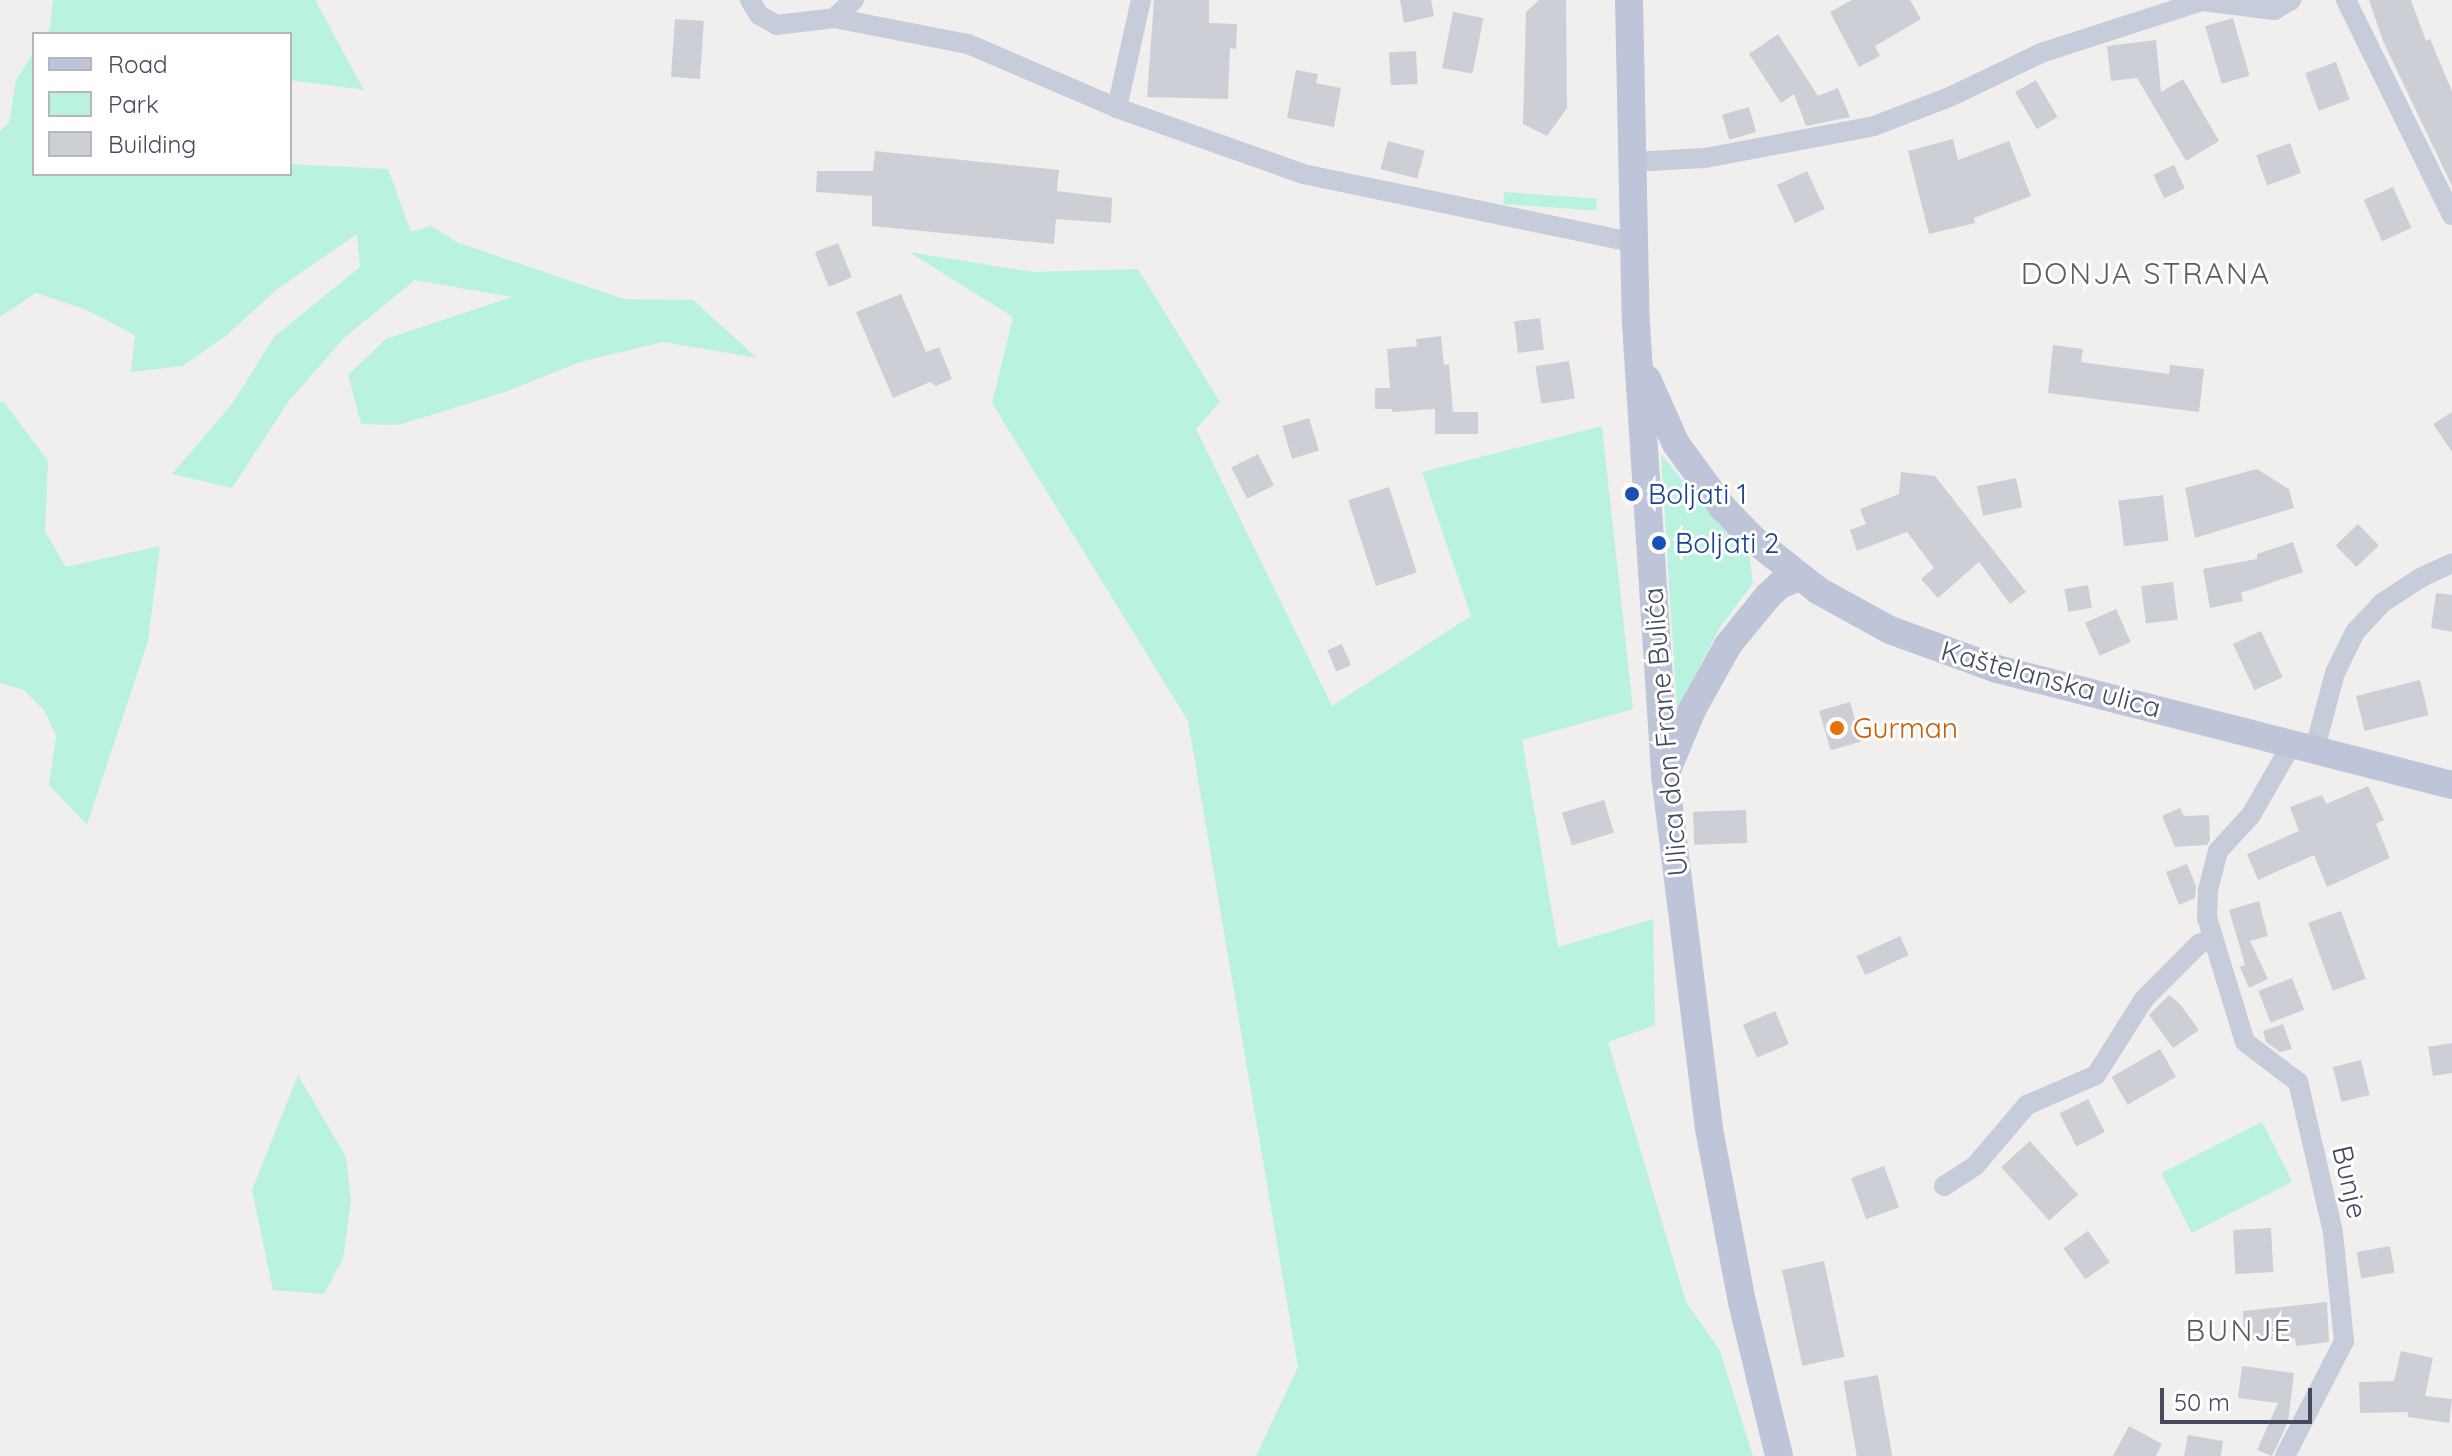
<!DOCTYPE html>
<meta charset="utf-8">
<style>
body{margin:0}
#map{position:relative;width:2452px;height:1456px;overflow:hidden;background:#f1efee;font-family:Quicksand,sans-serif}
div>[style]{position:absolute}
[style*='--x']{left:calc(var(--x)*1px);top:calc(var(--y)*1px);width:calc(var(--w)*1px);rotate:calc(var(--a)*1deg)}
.green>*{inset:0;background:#b9f2de;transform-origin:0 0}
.building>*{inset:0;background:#cdcfd6;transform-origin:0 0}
.street>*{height:20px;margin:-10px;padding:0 10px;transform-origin:10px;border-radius:10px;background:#c6ccda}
.secondary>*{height:28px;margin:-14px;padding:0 14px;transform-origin:14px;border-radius:14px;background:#bfc5d9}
.dots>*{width:22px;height:22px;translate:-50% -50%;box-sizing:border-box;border:4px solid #fff;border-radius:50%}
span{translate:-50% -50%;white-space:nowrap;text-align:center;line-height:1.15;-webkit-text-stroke:6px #fff;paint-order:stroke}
.transit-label{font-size:28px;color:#164399}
.left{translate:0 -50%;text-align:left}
.street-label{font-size:28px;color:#454b5d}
.food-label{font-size:28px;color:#c56008}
.neighbourhood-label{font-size:30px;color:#5a5c64;letter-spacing:2px}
.legend{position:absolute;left:32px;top:32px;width:260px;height:144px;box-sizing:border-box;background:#fff;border:2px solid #b5b7be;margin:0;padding:10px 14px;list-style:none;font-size:24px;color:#454b5d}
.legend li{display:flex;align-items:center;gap:16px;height:40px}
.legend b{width:40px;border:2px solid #b5b7be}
.scale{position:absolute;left:2160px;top:1388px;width:152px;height:36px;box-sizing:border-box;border:4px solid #454b5d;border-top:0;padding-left:10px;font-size:24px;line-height:28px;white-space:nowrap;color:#454b5d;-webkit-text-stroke:6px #fff;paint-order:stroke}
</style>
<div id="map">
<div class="green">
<div style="clip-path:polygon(53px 0,315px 0,364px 90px,290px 80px,290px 34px,46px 34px,50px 28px)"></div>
<div style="clip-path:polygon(34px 52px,34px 174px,290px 174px,290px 164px,388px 169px,411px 232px,431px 226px,459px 243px,624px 299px,693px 300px,757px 358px,663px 342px,580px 362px,505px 392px,399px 425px,361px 424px,348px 375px,386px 339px,512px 297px,415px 280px,345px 337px,288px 402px,232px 488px,172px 474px,232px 404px,274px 337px,360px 267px,357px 234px,276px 290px,227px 335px,183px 366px,131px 372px,135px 335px,87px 310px,36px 293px,0 317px,0 131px,9px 123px,16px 80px)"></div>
<div style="left:1504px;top:192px;width:93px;height:12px;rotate:4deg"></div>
<div style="clip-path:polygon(909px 252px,1033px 272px,1138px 269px,1220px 402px,1196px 429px,1332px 706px,1471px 616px,1422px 472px,1602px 426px,1633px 709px,1522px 740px,1558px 947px,1653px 919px,1655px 1025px,1608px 1042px,1686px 1302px,1720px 1351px,1753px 1456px,1256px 1456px,1298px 1367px,1188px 721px,992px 403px,1013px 317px)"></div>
<div style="clip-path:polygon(0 402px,4px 402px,48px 461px,45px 531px,66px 567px,160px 546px,148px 641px,87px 825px,49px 785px,56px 736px,44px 710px,24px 690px,0 683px)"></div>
<div style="clip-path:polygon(1661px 454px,1721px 527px,1749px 553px,1753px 583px,1719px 629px,1677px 710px)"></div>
<div style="clip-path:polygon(298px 1075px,346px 1157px,351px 1201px,343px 1259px,324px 1294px,273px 1290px,252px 1190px)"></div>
<div style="left:2262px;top:1122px;width:67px;height:113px;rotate:63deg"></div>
</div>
<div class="building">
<div style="clip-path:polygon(1154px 0,1209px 0,1209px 23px,1237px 24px,1236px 49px,1230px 48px,1228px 99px,1147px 97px)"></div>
<div style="clip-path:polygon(1400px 0,1431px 0,1434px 16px,1404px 23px)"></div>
<div style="clip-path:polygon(1539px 0,1566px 0,1567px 108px,1547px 136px,1523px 124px,1526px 12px)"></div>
<div style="clip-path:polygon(1852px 0,1910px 0,1921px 19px,1875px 46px,1880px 56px,1859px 67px,1830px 12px)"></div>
<div style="clip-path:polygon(2369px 0,2411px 0,2426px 41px,2430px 39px,2452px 91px,2452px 186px,2383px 41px)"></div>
<div style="left:1453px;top:12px;width:31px;height:57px;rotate:11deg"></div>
<div style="left:2233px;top:18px;width:60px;height:29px;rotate:74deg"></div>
<div style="left:675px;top:19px;width:29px;height:58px;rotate:4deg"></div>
<div style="clip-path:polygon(1778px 34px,1818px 96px,1838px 88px,1850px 117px,1806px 126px,1794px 94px,1781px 103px,1749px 54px)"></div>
<div style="clip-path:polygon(2156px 40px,2161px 92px,2183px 79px,2219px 141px,2186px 161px,2137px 78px,2111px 81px,2107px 46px)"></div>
<div style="left:1416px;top:51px;width:33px;height:27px;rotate:87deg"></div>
<div style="left:2336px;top:62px;width:40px;height:33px;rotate:70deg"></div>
<div style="clip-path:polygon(1296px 70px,1318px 74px,1316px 83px,1341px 88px,1334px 127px,1287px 118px)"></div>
<div style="left:2036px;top:80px;width:43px;height:24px;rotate:60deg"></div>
<div style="left:1749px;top:107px;width:26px;height:28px;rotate:74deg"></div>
<div style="clip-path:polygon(1953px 139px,1958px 160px,2009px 141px,2031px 196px,1974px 218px,1975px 223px,1929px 234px,1908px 151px)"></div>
<div style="left:1388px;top:141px;width:38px;height:29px;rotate:15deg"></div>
<div style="left:2290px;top:143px;width:32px;height:36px;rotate:70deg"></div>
<div style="clip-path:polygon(875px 151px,1059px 170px,1057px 191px,1112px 198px,1111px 223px,1056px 219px,1054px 244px,872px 226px,872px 196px,816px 192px,817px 171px,873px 171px)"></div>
<div style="left:2174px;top:165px;width:26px;height:23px;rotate:65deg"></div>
<div style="left:1807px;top:171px;width:42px;height:33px;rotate:65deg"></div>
<div style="left:2393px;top:187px;width:45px;height:32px;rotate:66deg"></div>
<div style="left:838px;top:243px;width:37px;height:25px;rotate:68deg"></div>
<div style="clip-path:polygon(901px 294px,926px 352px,939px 347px,952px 379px,936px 386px,930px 382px,893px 398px,856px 312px)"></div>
<div style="left:1540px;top:318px;width:32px;height:26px;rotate:83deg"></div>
<div style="clip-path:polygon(1441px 336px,1444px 365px,1449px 364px,1453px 412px,1478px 412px,1478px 434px,1435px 434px,1435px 409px,1392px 412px,1392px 409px,1375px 409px,1375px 388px,1390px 388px,1387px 349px,1417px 346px,1416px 339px)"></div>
<div style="clip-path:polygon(2053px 345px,2083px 349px,2081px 362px,2169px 374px,2170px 365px,2204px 369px,2199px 412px,2048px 393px)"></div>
<div style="left:1569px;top:361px;width:38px;height:34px;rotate:81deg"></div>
<div style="clip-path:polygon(2452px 412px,2452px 452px,2433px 424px)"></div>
<div style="left:1309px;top:418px;width:34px;height:28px;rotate:73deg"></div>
<div style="left:1258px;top:454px;width:35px;height:30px;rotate:63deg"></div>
<div style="clip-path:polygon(2257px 469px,2289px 489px,2294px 508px,2195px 538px,2185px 488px)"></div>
<div style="clip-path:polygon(1901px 472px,1935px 476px,2026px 592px,2010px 604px,1979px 562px,1938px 598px,1921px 579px,1934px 568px,1907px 532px,1857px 551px,1850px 530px,1866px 524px,1860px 509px,1899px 494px)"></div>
<div style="left:2016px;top:478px;width:30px;height:40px;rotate:78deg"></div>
<div style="left:1389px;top:487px;width:90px;height:43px;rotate:72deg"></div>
<div style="left:2163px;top:495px;width:46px;height:45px;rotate:83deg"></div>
<div style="left:2358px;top:524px;width:30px;height:31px;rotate:46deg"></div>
<div style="clip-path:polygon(2293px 542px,2303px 572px,2241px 593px,2243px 601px,2210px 608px,2203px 569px,2257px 559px,2257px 554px)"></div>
<div style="left:2173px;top:582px;width:38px;height:32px;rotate:83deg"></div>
<div style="left:2088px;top:585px;width:23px;height:24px;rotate:80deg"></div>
<div style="clip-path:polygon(2436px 593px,2452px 595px,2452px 632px,2431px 628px)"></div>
<div style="left:2116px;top:609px;width:36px;height:34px;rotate:66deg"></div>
<div style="left:2261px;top:631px;width:51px;height:31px;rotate:65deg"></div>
<div style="left:1342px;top:644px;width:23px;height:16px;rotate:67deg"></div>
<div style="left:2420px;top:680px;width:36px;height:66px;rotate:76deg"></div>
<div style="left:1850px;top:702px;width:41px;height:32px;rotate:74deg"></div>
<div style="clip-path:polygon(2368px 786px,2384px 820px,2376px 824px,2390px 858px,2327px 887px,2314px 855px,2258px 880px,2247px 854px,2299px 831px,2290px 807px,2322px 795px,2326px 804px)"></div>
<div style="left:1604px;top:800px;width:34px;height:44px;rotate:73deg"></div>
<div style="clip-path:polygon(2180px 808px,2184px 816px,2209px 815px,2210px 840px,2207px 845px,2175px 847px,2162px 816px)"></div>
<div style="left:1746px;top:810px;width:33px;height:53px;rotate:88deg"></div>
<div style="clip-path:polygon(2187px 864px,2196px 886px,2195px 898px,2179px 905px,2166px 872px)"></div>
<div style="clip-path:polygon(2259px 901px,2268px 936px,2250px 941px,2268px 979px,2249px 988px,2240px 967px,2245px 965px,2229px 910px)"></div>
<div style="left:2341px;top:911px;width:72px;height:35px;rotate:70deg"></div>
<div style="left:1900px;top:936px;width:21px;height:48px;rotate:65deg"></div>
<div style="left:2292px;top:978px;width:34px;height:36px;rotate:69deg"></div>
<div style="clip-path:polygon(2169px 995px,2180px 1004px,2199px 1030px,2173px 1048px,2149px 1015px)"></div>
<div style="left:1775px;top:1011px;width:36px;height:35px;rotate:67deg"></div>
<div style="clip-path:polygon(2283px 1024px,2292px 1049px,2280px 1052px,2266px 1042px,2263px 1031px)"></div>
<div style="clip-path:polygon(2452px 1043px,2452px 1073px,2433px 1076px,2428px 1047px)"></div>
<div style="left:2160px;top:1049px;width:32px;height:56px;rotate:60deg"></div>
<div style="left:2361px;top:1060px;width:36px;height:29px;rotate:76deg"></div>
<div style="left:2088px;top:1099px;width:37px;height:32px;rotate:63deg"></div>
<div style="left:2030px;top:1141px;width:72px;height:39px;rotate:48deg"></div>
<div style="left:1884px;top:1166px;width:44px;height:35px;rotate:70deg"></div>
<div style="left:2271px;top:1228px;width:44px;height:38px;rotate:87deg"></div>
<div style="left:2088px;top:1231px;width:38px;height:30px;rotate:55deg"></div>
<div style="left:2390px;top:1246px;width:27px;height:34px;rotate:80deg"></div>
<div style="left:1824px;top:1261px;width:98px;height:43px;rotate:78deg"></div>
<div style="clip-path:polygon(2327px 1302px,2329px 1342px,2296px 1346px,2295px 1338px,2244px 1341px,2243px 1311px)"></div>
<div style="clip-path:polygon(2401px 1351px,2433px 1358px,2425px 1396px,2452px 1399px,2449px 1423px,2408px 1417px,2408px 1412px,2360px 1413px,2359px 1382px,2394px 1381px)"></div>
<div style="clip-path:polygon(2242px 1366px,2294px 1373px,2288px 1422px,2272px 1456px,2257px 1450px,2278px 1403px,2238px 1398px)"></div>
<div style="left:1878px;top:1375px;width:82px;height:35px;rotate:80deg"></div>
<div style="clip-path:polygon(2129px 1426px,2162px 1444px,2156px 1456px,2113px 1456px)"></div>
<div style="clip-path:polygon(2188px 1435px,2223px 1441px,2221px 1456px,2184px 1456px)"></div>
</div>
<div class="street">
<div style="--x:750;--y:0;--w:17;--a:59"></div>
<div style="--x:759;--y:15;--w:21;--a:29"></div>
<div style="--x:777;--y:25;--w:57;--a:-7"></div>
<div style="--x:834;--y:18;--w:136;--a:11"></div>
<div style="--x:968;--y:44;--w:162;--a:23.2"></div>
<div style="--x:1117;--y:108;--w:197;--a:19.5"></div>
<div style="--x:1303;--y:174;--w:340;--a:11.7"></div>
<div style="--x:2346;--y:0;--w:240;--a:63.8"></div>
<div style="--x:834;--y:18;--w:27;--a:-42"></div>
<div style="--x:1117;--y:108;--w:111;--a:-77.5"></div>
<div style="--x:1632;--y:162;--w:73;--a:-3.1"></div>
<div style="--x:1705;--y:158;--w:172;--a:-10.7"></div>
<div style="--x:1874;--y:126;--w:84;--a:-21"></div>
<div style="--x:1952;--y:96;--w:99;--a:-25.8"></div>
<div style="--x:2041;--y:53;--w:169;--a:-17.9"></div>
<div style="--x:2202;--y:1;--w:73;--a:7.1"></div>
<div style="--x:2274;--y:10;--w:20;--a:-30"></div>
<div style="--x:2315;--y:748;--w:78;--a:-75.1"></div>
<div style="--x:2335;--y:673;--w:46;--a:-64"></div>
<div style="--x:2355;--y:632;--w:40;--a:-47"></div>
<div style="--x:2382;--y:603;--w:45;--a:-33.3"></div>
<div style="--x:2420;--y:578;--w:35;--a:-25"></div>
<div style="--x:1944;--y:1186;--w:37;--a:-33"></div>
<div style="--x:1975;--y:1166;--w:80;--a:-49.6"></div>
<div style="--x:2027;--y:1105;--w:75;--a:-23.5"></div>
<div style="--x:2096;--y:1075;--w:90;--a:-57.7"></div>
<div style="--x:2144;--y:999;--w:78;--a:-45"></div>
<div style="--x:2199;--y:944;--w:14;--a:-21"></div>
<div style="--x:2285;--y:1456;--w:129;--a:-62.8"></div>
<div style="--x:2344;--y:1341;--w:110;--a:-95.8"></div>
<div style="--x:2333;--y:1232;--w:154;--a:-103.1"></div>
<div style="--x:2298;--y:1082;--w:66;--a:-143"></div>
<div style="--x:2245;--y:1042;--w:130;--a:-107"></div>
<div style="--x:2207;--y:918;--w:28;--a:-88"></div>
<div style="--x:2208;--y:890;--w:40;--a:-75.6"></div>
<div style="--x:2218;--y:851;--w:49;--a:-47.5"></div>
<div style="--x:2251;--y:815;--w:84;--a:-60.1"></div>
</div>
<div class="secondary">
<div style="--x:1629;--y:0;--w:324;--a:88.8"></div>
<div style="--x:1636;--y:324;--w:452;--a:86.3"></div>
<div style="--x:1665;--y:775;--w:357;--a:82.9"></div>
<div style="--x:1709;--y:1129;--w:176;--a:79.2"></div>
<div style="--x:1742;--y:1302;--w:158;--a:76.5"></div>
<div style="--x:1647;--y:379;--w:71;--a:66"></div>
<div style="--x:1676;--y:444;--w:79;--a:53.7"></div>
<div style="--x:1723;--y:508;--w:45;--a:45.9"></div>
<div style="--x:1754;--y:540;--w:83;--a:38.1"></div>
<div style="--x:1819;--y:591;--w:81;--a:28.8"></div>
<div style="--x:1890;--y:630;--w:114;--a:20"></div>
<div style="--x:1997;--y:669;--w:470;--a:14.3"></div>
<div style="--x:1667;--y:770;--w:65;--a:-67.4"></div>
<div style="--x:1692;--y:710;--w:74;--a:-61"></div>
<div style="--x:1728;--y:645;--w:63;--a:-50.8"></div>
<div style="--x:1768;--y:596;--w:16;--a:-43"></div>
<div style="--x:1780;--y:585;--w:21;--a:-23"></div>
</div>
<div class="dots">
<div style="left:1632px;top:494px;background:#1a4fb4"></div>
<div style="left:1659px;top:543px;background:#1a4fb4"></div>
<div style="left:1837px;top:728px;background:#e8710a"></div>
</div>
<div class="transit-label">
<span class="left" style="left:1648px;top:494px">Boljati 1</span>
<span class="left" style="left:1675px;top:543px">Boljati 2</span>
</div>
<div class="street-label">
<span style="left:2051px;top:679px;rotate:15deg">Kaštelanska ulica</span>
<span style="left:1665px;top:732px;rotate:-95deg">Ulica don Frane Bulića</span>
<span style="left:2350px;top:1182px;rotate:77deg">Bunje</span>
</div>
<div class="food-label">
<span class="left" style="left:1853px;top:728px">Gurman</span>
</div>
<div class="neighbourhood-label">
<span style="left:2146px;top:273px">DONJA STRANA</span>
<span style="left:2239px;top:1330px">BUNJE</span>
</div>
<ul class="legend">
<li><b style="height:10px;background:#bfc5d9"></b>Road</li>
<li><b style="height:22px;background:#b9f2de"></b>Park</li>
<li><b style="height:22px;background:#cdcfd6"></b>Building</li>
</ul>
<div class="scale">50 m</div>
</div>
